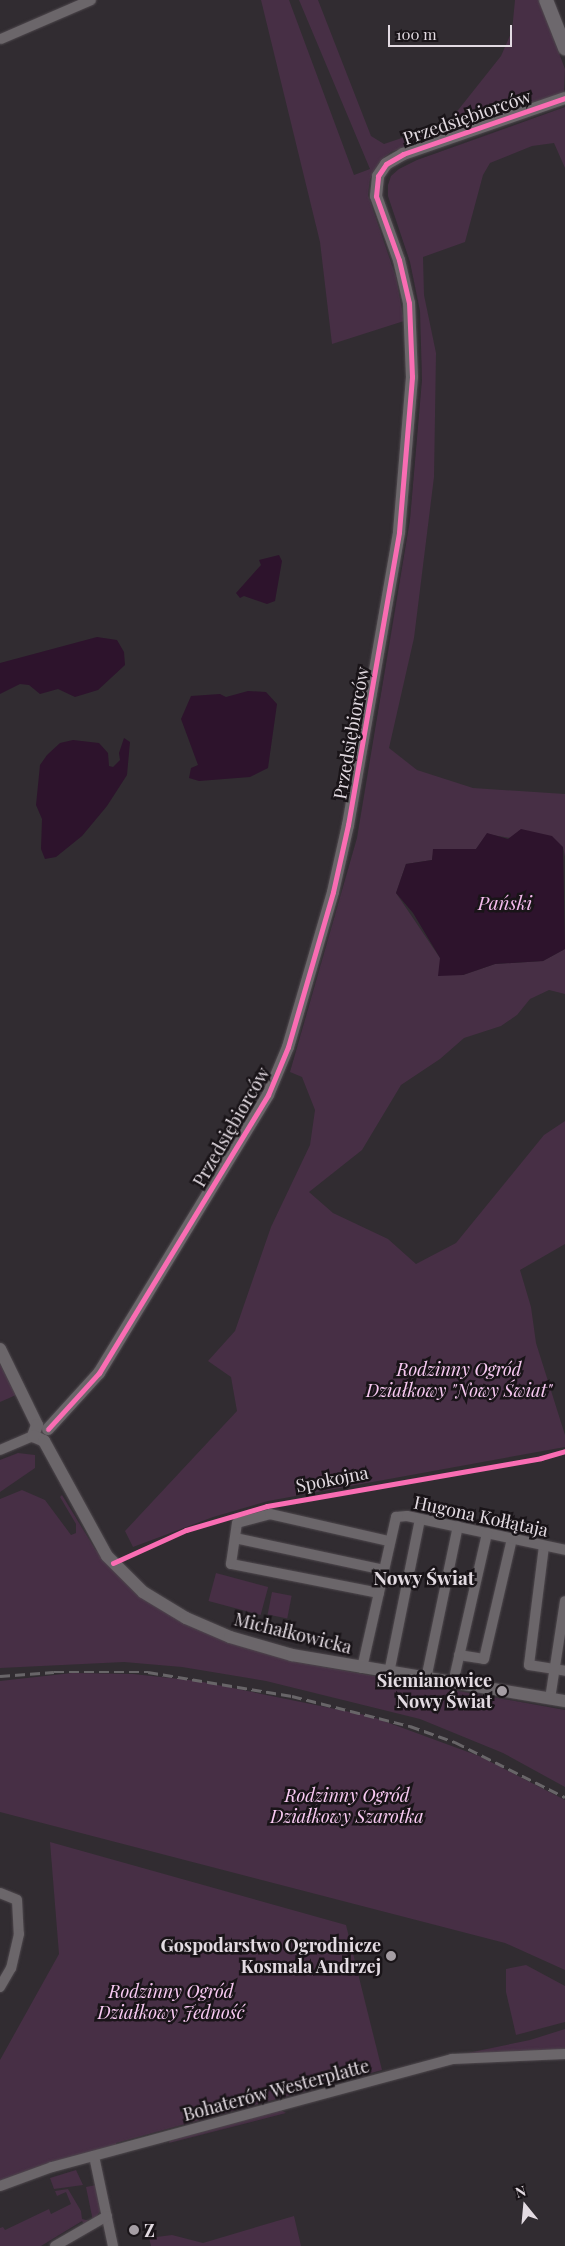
<!DOCTYPE html>
<meta charset="utf-8">
<style>
body{margin:0}
#map{position:relative;width:565px;height:2246px;overflow:hidden;background:#312c31;font-family:"Playfair Display",serif}
div>[style]{position:absolute}
[style*='--x']{left:calc(var(--x)*1px);top:calc(var(--y)*1px);width:calc(var(--w)*1px);rotate:calc(var(--a)*1deg)}
.green>*{inset:0;background:#472f45;transform-origin:0 0}
.water>*{inset:0;background:#2d132c}
.roads{filter:drop-shadow(0 0 1px #4e484d) drop-shadow(0 0 1px #4e484d)}
.minor>*{height:10px;margin:-5px;padding:0 5px;transform-origin:5px;border-radius:5px;background:#6b666a}
.tertiary>*{height:12px;margin:-6px;padding:0 6px;transform-origin:6px;border-radius:6px;background:#6b666a}
.secondary>*{height:14px;margin:-7px;padding:0 7px;transform-origin:7px;border-radius:7px;background:#6d686d}
.rail>*{height:2.5px;margin-top:-1.25px;transform-origin:0;background:repeating-linear-gradient(90deg,#686568 0 10px,transparent 0 15px)}
.cycleway>*{height:5px;margin:-2.5px;padding:0 2.5px;transform-origin:2.5px;border-radius:2.5px;background:#f96db3}
.dots>*{width:14px;height:14px;translate:-50% -50%;box-sizing:border-box;border:2px solid #191418;border-radius:50%}
span{translate:-50% -50%;white-space:nowrap;text-align:center;line-height:1.15;-webkit-text-stroke:5px #191418;paint-order:stroke}
.street-label{font-size:18px;color:#e3dbe2}
.park-label{font-size:18px;color:#f9caf3;font-style:italic}
.poi-label{font-size:18px;color:#e3dbe2;font-weight:700}
.right{translate:-100% -50%;text-align:right}
.left{translate:0 -50%;text-align:left}
.water-label{font-size:19px;color:#f5bcee;font-style:italic}
.neighbourhood-label{font-size:19px;color:#e3dbe2;font-weight:700}
.north{position:absolute;left:500px;top:2181px;width:50px;height:50px;-webkit-text-stroke:4px #191418;paint-order:stroke;rotate:343deg;font-size:14px;font-weight:700;line-height:20px;text-align:center;color:#e3dbe2}
.north::after{content:'';display:block;margin:auto;width:18px;height:22px;background:#e3dbe2;clip-path:polygon(50% 0,100% 100%,50% 72%,0 100%)}
.scale{position:absolute;left:388px;top:25px;width:124px;height:22px;box-sizing:border-box;border:2px solid #e3dbe2;border-top:0;padding-left:6px;font-size:15px;line-height:18px;white-space:nowrap;color:#e3dbe2;-webkit-text-stroke:4px #191418;paint-order:stroke}
</style>
<div id="map">
<div class="green">
<div style="clip-path:polygon(261px 0,289px 0,354px 175px,370px 169px,299px 0,318px 0,371px 136px,384px 144px,443px 124px,455px 114px,501px 56px,512px 31px,515px 0,539px 0,565px 69px,564px 92px,391px 152px,382px 159px,370px 179px,368px 195px,396px 277px,404px 321px,332px 344px,320px 242px)"></div>
<div style="clip-path:polygon(565px 107px,565px 168px,554px 143px,532px 146px,490px 163px,483px 175px,465px 242px,423px 257px,424px 295px,436px 353px,434px 477px,414px 638px,389px 748px,417px 770px,473px 788px,565px 794px,565px 857px,563px 847px,487px 834px,476px 849px,434px 849px,432px 860px,406px 864px,396px 893px,440px 958px,463px 975px,495px 964px,543px 961px,565px 949px,565px 994px,549px 990px,530px 999px,517px 1015px,501px 1026px,464px 1038px,440px 1059px,401px 1085px,362px 1150px,309px 1192px,333px 1213px,388px 1239px,416px 1264px,456px 1243px,544px 1135px,565px 1121px,565px 1244px,520px 1270px,531px 1307px,536px 1343px,565px 1435px,565px 1447px,268px 1501px,213px 1517px,133px 1547px,125px 1531px,237px 1411px,231px 1377px,208px 1361px,235px 1331px,271px 1227px,310px 1145px,315px 1110px,302px 1077px,290px 1072px,357px 838px,410px 520px,422px 380px,420px 311px,410px 262px,388px 196px,388px 185px,391px 176px,399px 169px,417px 160px)"></div>
<div style="clip-path:polygon(0 1364px,16px 1395px,0 1402px)"></div>
<div style="clip-path:polygon(18px 1453px,35px 1455px,35px 1468px,0 1492px,0 1460px)"></div>
<div style="clip-path:polygon(22px 1490px,45px 1500px,71px 1535px,76px 1533px,76px 1524px,60px 1497px,62px 1495px,95px 1549px,140px 1595px,296px 1662px,565px 1710px,565px 1787px,503px 1753px,420px 1719px,266px 1681px,182px 1667px,124px 1662px,0 1668px,0 1499px)"></div>
<div style="left:216px;top:1573px;width:54px;height:29px;rotate:15deg"></div>
<div style="left:272px;top:1592px;width:20px;height:23px;rotate:11deg"></div>
<div style="clip-path:polygon(72px 1673px,133px 1674px,198px 1681px,370px 1716px,479px 1756px,565px 1800px,565px 1970px,505px 1943px,0 1812px,0 1681px)"></div>
<div style="clip-path:polygon(50px 1842px,346px 1925px,382px 2070px,116px 2143px,117px 2146px,27px 2171px,0 2182px,0 2060px,59px 1954px)"></div>
<div style="clip-path:polygon(526px 1965px,565px 1986px,565px 2022px,516px 2035px,506px 1992px,506px 1969px)"></div>
<div style="clip-path:polygon(565px 2029px,565px 2050px,453px 2056px,530px 2040px)"></div>
<div style="clip-path:polygon(281px 2110px,286px 2113px,169px 2143px,170px 2140px)"></div>
<div style="clip-path:polygon(76px 2170px,83px 2185px,54px 2189px,50px 2178px)"></div>
<div style="clip-path:polygon(96px 2185px,101px 2210px,93px 2221px,86px 2187px)"></div>
<div style="clip-path:polygon(68px 2189px,81px 2211px,82px 2219px,90px 2221px,85px 2226px,82px 2221px,41px 2246px,0 2246px,0 2228px,3px 2227px,5px 2230px,49px 2209px,51px 2214px,71px 2204px,66px 2192px,57px 2196px,55px 2191px)"></div>
<div style="clip-path:polygon(294px 2216px,301px 2246px,151px 2246px,149px 2238px,172px 2235px,203px 2243px)"></div>
</div>
<div class="water">
<div style="clip-path:polygon(279px 555px,282px 561px,275px 601px,267px 604px,244px 596px,240px 598px,236px 593px,261px 565px,259px 560px)"></div>
<div style="clip-path:polygon(97px 637px,117px 640px,124px 652px,125px 665px,98px 690px,75px 697px,58px 689px,40px 694px,29px 685px,20px 684px,0 694px,0 663px)"></div>
<div style="clip-path:polygon(248px 691px,266px 692px,277px 704px,268px 768px,250px 777px,199px 781px,189px 778px,191px 768px,198px 765px,181px 719px,191px 696px,220px 694px,226px 697px)"></div>
<div style="clip-path:polygon(124px 738px,130px 742px,127px 775px,107px 806px,82px 836px,56px 857px,45px 859px,41px 849px,42px 819px,36px 805px,40px 765px,47px 755px,60px 743px,73px 740px,99px 743px,108px 753px,109px 766px,113px 767px,120px 760px,119px 753px)"></div>
<div style="clip-path:polygon(521px 829px,552px 836px,563px 847px,565px 949px,543px 961px,495px 964px,463px 975px,438px 976px,440px 958px,413px 913px,396px 893px,406px 864px,432px 860px,433px 849px,476px 849px,487px 833px,508px 839px)"></div>
</div>
<div class="roads">
<div class="minor">
<div style="--x:1;--y:39;--w:98;--a:-23.4"></div>
<div style="--x:0;--y:1450;--w:36;--a:-23"></div>
<div style="--x:235;--y:1538;--w:152;--a:12.1"></div>
<div style="--x:544;--y:1546;--w:120;--a:97.2"></div>
<div style="--x:529;--y:1665;--w:36;--a:9"></div>
<div style="--x:379;--y:1593;--w:151;--a:-168.9"></div>
<div style="--x:231;--y:1564;--w:41;--a:-81.7"></div>
<div style="--x:237;--y:1523;--w:34;--a:-15"></div>
<div style="--x:270;--y:1514;--w:122;--a:12.8"></div>
<div style="--x:459;--y:1655;--w:25;--a:9"></div>
<div style="--x:484;--y:1659;--w:123;--a:-76.9"></div>
<div style="--x:362;--y:1668;--w:155;--a:-77.3"></div>
<div style="--x:396;--y:1517;--w:11;--a:-5"></div>
<div style="--x:407;--y:1516;--w:162;--a:12.1"></div>
<div style="--x:389;--y:1673;--w:157;--a:-78.6"></div>
<div style="--x:426;--y:1679;--w:156;--a:-78.2"></div>
<div style="--x:453;--y:1683;--w:154;--a:-77.2"></div>
<div style="--x:550;--y:1699;--w:99;--a:-81.3"></div>
<div style="--x:0;--y:1893;--w:18;--a:22"></div>
<div style="--x:17;--y:1900;--w:34;--a:87"></div>
<div style="--x:19;--y:1934;--w:35;--a:103"></div>
<div style="--x:11;--y:1968;--w:22;--a:120"></div>
<div style="--x:94;--y:2156;--w:92;--a:78.1"></div>
<div style="--x:0;--y:2186;--w:55;--a:-20.1"></div>
<div style="--x:52;--y:2167;--w:414;--a:-15.1"></div>
<div style="--x:452;--y:2059;--w:113;--a:-2.5"></div>
<div style="--x:55;--y:2246;--w:60;--a:-30"></div>
</div>
<div class="tertiary">
<div style="--x:0;--y:1349;--w:85;--a:64"></div>
<div style="--x:37;--y:1425;--w:12;--a:110"></div>
<div style="--x:33;--y:1436;--w:12;--a:24"></div>
<div style="--x:48;--y:1429;--w:76;--a:-47.7"></div>
<div style="--x:99;--y:1373;--w:325;--a:-58.7"></div>
<div style="--x:268;--y:1095;--w:52;--a:-67.4"></div>
<div style="--x:288;--y:1047;--w:161;--a:-73.8"></div>
<div style="--x:333;--y:892;--w:69;--a:-77.4"></div>
<div style="--x:348;--y:825;--w:297;--a:-80.1"></div>
<div style="--x:399;--y:532;--w:156;--a:-85.2"></div>
<div style="--x:412;--y:377;--w:74;--a:-92.3"></div>
<div style="--x:409;--y:303;--w:44;--a:-103.1"></div>
<div style="--x:399;--y:260;--w:68;--a:-109.8"></div>
<div style="--x:376;--y:196;--w:20;--a:-84"></div>
<div style="--x:378;--y:176;--w:14;--a:-56"></div>
<div style="--x:386;--y:164;--w:20;--a:-30"></div>
<div style="--x:403;--y:154;--w:171;--a:-19.1"></div>
<div style="--x:44;--y:1441;--w:131;--a:61.3"></div>
<div style="--x:107;--y:1556;--w:51;--a:45"></div>
<div style="--x:143;--y:1592;--w:50;--a:31.2"></div>
<div style="--x:186;--y:1618;--w:48;--a:23.4"></div>
<div style="--x:230;--y:1637;--w:65;--a:16.2"></div>
<div style="--x:292;--y:1655;--w:277;--a:9.6"></div>
</div>
<div class="secondary">
<div style="--x:546;--y:0;--w:52;--a:68.4"></div>
</div>
</div>
<div class="rail">
<div style="--x:0;--y:1676;--w:54;--a:-4.2"></div>
<div style="--x:54;--y:1672;--w:94;--a:0"></div>
<div style="--x:148;--y:1672;--w:146;--a:9.5"></div>
<div style="--x:292;--y:1696;--w:122;--a:14.3"></div>
<div style="--x:410;--y:1726;--w:48;--a:19.6"></div>
<div style="--x:455;--y:1742;--w:123;--a:26.6"></div>
</div>
<div class="cycleway">
<div style="--x:48;--y:1429;--w:76;--a:-47.7"></div>
<div style="--x:99;--y:1373;--w:325;--a:-58.7"></div>
<div style="--x:268;--y:1095;--w:52;--a:-67.4"></div>
<div style="--x:288;--y:1047;--w:161;--a:-73.8"></div>
<div style="--x:333;--y:892;--w:69;--a:-77.4"></div>
<div style="--x:348;--y:825;--w:297;--a:-80.1"></div>
<div style="--x:399;--y:532;--w:156;--a:-85.2"></div>
<div style="--x:412;--y:377;--w:74;--a:-92.3"></div>
<div style="--x:409;--y:303;--w:44;--a:-103.1"></div>
<div style="--x:399;--y:260;--w:68;--a:-109.8"></div>
<div style="--x:376;--y:196;--w:20;--a:-84"></div>
<div style="--x:378;--y:176;--w:14;--a:-56"></div>
<div style="--x:386;--y:164;--w:20;--a:-30"></div>
<div style="--x:403;--y:154;--w:171;--a:-19.1"></div>
<div style="--x:113;--y:1563;--w:80;--a:-24.3"></div>
<div style="--x:186;--y:1530;--w:84;--a:-16.5"></div>
<div style="--x:267;--y:1506;--w:278;--a:-9.9"></div>
<div style="--x:541;--y:1458;--w:25;--a:-16"></div>
</div>
<div class="dots">
<div style="left:502px;top:1691px;background:#a59ea4"></div>
<div style="left:391px;top:1956px;background:#a59ea4"></div>
<div style="left:134px;top:2230px;background:#a59ea4"></div>
</div>
<div class="street-label">
<span style="left:467px;top:117px;rotate:-19deg">Przedsiębiorców</span>
<span style="left:351px;top:733px;rotate:-80deg">Przedsiębiorców</span>
<span style="left:231px;top:1127px;rotate:-60deg">Przedsiębiorców</span>
<span style="left:332px;top:1479px;rotate:-11deg">Spokojna</span>
<span style="left:481px;top:1516px;rotate:12deg">Hugona Kołłątaja</span>
<span style="left:293px;top:1633px;rotate:14deg">Michałkowicka</span>
<span style="left:276px;top:2090px;rotate:-15deg">Bohaterów Westerplatte</span>
</div>
<div class="park-label">
<span style="left:459px;top:1380px">Rodzinny Ogród<br>Działkowy "Nowy Świat"</span>
<span style="left:347px;top:1806px">Rodzinny Ogród<br>Działkowy Szarotka</span>
<span style="left:171px;top:2002px">Rodzinny Ogród<br>Działkowy Jedność</span>
</div>
<div class="poi-label">
<span class="right" style="left:492px;top:1691px">Siemianowice<br>Nowy Świat</span>
<span class="right" style="left:381px;top:1956px">Gospodarstwo Ogrodnicze<br>Kosmala Andrzej</span>
<span class="left" style="left:144px;top:2230px">Z</span>
</div>
<div class="water-label">
<span style="left:505px;top:903px">Pański</span>
</div>
<div class="neighbourhood-label">
<span style="left:424px;top:1578px">Nowy Świat</span>
</div>
<div class="north">N</div>
<div class="scale">100 m</div>
</div>
